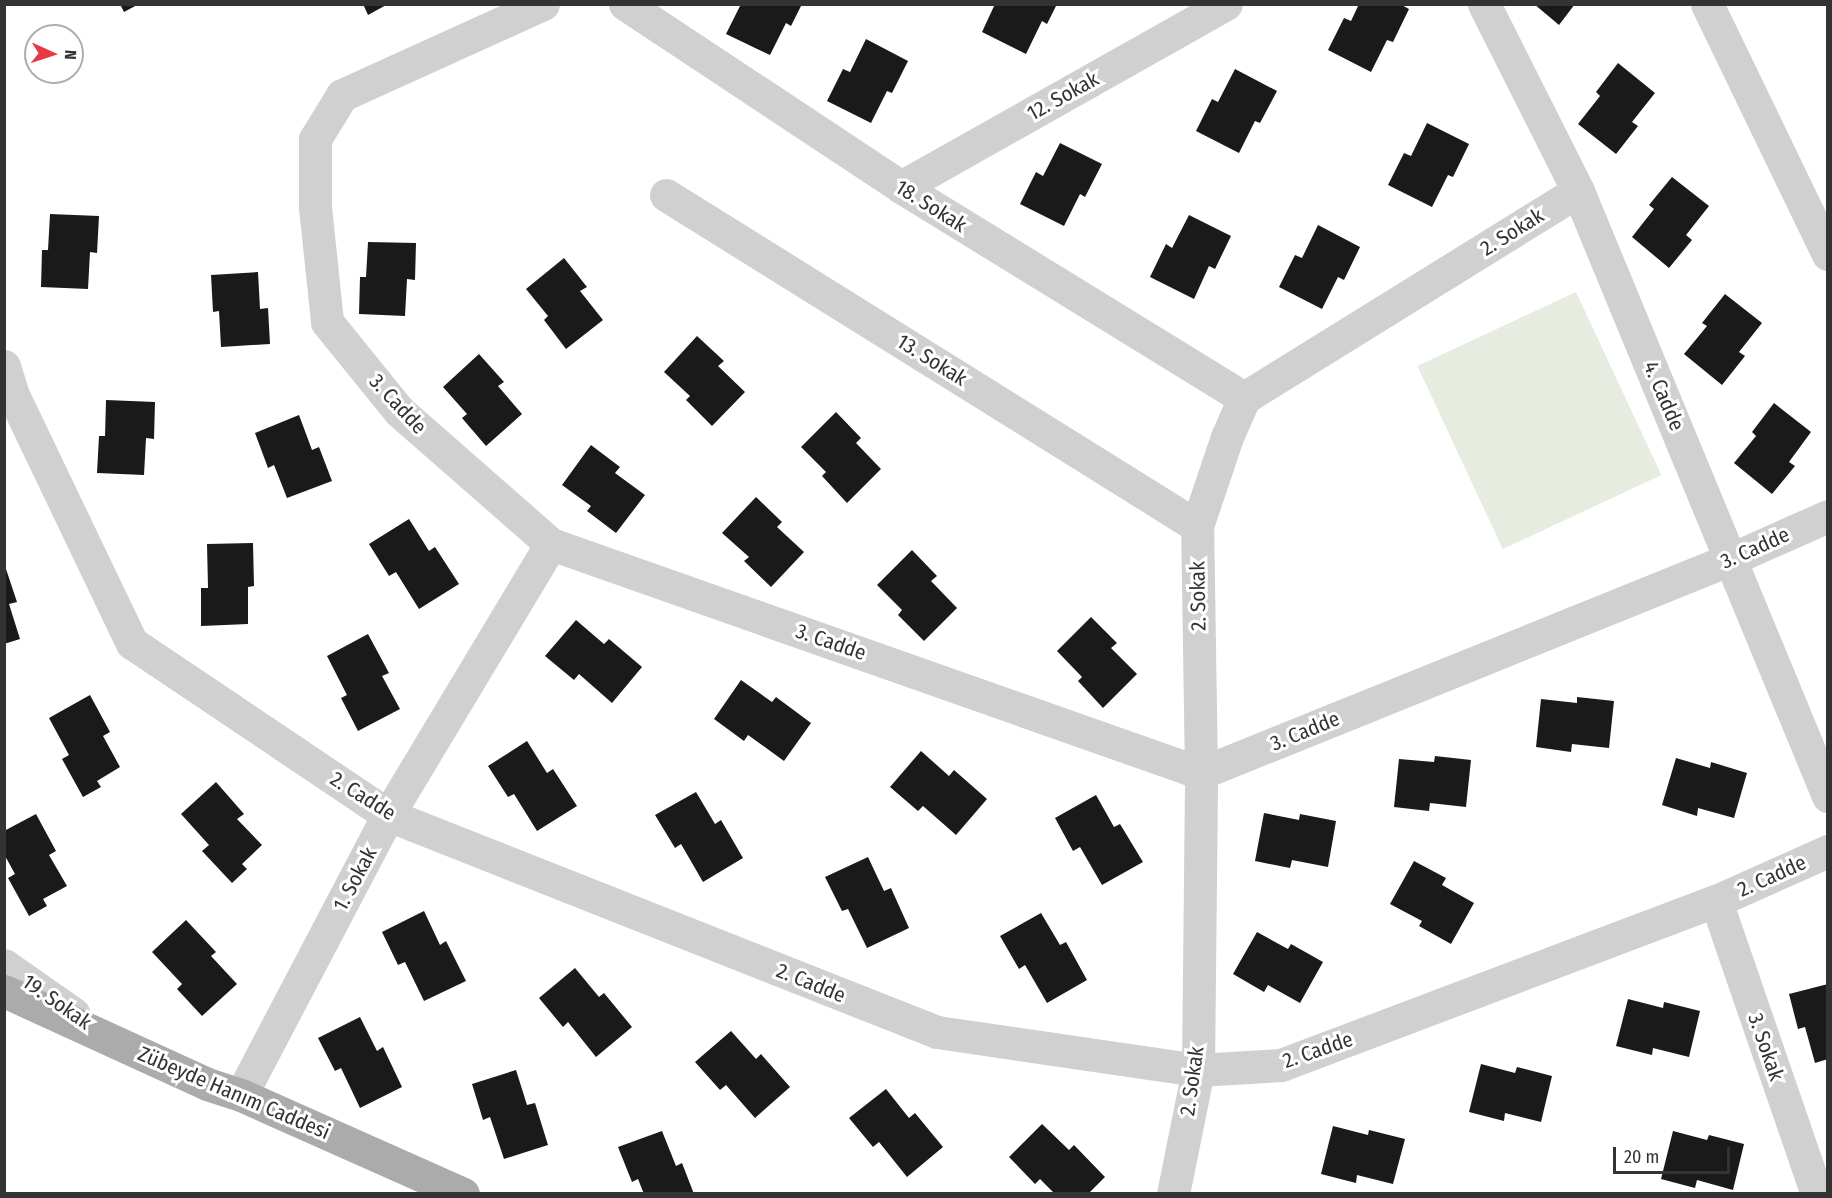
<!DOCTYPE html>
<meta charset="utf-8">
<style>
body{margin:0}
#map{position:relative;width:1832px;height:1198px;overflow:hidden;background:#fff;font-family:"Fira Sans Condensed",sans-serif}
div>[style]{position:absolute}
[style*='--x']{left:calc(var(--x)*1px);top:calc(var(--y)*1px);width:calc(var(--w)*1px);rotate:calc(var(--a)*1deg)}
.green>*{inset:0;background:#e6ecdf;transform-origin:0 0}
.building>*{inset:0;background:#1a1a1a}
.minor>*{height:33px;margin:-16.5px;padding:0 16.5px;transform-origin:16.5px;border-radius:16.5px;background:#d0d0d0}
.major>*{height:33px;margin:-16.5px;padding:0 16.5px;transform-origin:16.5px;border-radius:16.5px;background:#ababab}
span{translate:-50% -50%;white-space:nowrap;text-align:center;line-height:1.15;-webkit-text-stroke:6px #fff;paint-order:stroke}
.street-label{font-size:21px;color:#333}
.frame{position:absolute;inset:0;border:6px solid #333;pointer-events:none}
.north{position:absolute;left:24px;top:24px;width:60px;height:60px;box-sizing:border-box;background:#fff;border:2px solid #adadad;border-radius:50%;rotate:93deg;font-size:16px;font-weight:700;line-height:24px;text-align:center;color:#333}
.north::after{content:'';display:block;margin:auto;width:21px;height:27px;background:#e63946;clip-path:polygon(50% 0,100% 100%,50% 72%,0 100%)}
.scale{position:absolute;left:1613px;top:1147px;width:117px;height:27px;box-sizing:border-box;border:3px solid #333;border-top:0;padding-left:8px;font-size:18px;line-height:21px;white-space:nowrap;color:#333;-webkit-text-stroke:4px #fff;paint-order:stroke}
</style>
<div id="map">
<div class="green">
<div style="left:1576px;top:292px;width:202px;height:175px;rotate:65deg"></div>
</div>
<div class="building">
<div style="clip-path:polygon(120px 4px,139px 4px,124px 12px)"></div>
<div style="clip-path:polygon(363px 4px,388px 4px,368px 15px)"></div>
<div style="clip-path:polygon(741px 4px,749px 5px,802px 4px,791px 26px,786px 23px,770px 55px,726px 34px)"></div>
<div style="clip-path:polygon(995px 4px,1057px 4px,1047px 24px,1042px 21px,1026px 54px,982px 32px)"></div>
<div style="clip-path:polygon(1359px 4px,1400px 4px,1409px 9px,1393px 42px,1387px 40px,1371px 72px,1328px 50px,1344px 18px,1351px 21px)"></div>
<div style="clip-path:polygon(1534px 4px,1575px 4px,1559px 25px)"></div>
<div style="clip-path:polygon(866px 39px,908px 61px,892px 93px,887px 91px,871px 123px,827px 101px,843px 69px,850px 72px)"></div>
<div style="clip-path:polygon(1618px 63px,1655px 93px,1632px 122px,1638px 126px,1616px 154px,1578px 124px,1600px 96px,1596px 92px)"></div>
<div style="clip-path:polygon(1235px 69px,1277px 91px,1260px 123px,1255px 121px,1239px 153px,1196px 131px,1212px 99px,1218px 102px)"></div>
<div style="clip-path:polygon(1427px 123px,1469px 144px,1453px 177px,1448px 175px,1432px 207px,1388px 185px,1404px 153px,1411px 156px)"></div>
<div style="clip-path:polygon(1060px 143px,1102px 164px,1085px 197px,1080px 194px,1064px 226px,1020px 204px,1036px 172px,1043px 176px)"></div>
<div style="clip-path:polygon(1672px 177px,1709px 206px,1686px 235px,1692px 240px,1669px 268px,1632px 237px,1654px 209px,1649px 205px)"></div>
<div style="clip-path:polygon(50px 214px,99px 216px,97px 253px,90px 252px,88px 289px,41px 287px,42px 250px,48px 250px)"></div>
<div style="clip-path:polygon(1189px 215px,1231px 236px,1215px 269px,1209px 266px,1194px 299px,1150px 277px,1166px 244px,1172px 248px)"></div>
<div style="clip-path:polygon(1318px 225px,1360px 247px,1344px 280px,1338px 277px,1322px 309px,1279px 287px,1295px 255px,1302px 258px)"></div>
<div style="clip-path:polygon(368px 242px,416px 243px,415px 280px,407px 279px,405px 316px,359px 314px,360px 277px,366px 277px)"></div>
<div style="clip-path:polygon(564px 258px,587px 287px,580px 291px,603px 320px,566px 349px,544px 320px,548px 316px,526px 289px)"></div>
<div style="clip-path:polygon(258px 272px,260px 309px,268px 308px,270px 344px,221px 347px,219px 311px,213px 312px,211px 275px)"></div>
<div style="clip-path:polygon(1725px 294px,1762px 323px,1739px 352px,1745px 356px,1722px 385px,1684px 354px,1707px 326px,1702px 323px)"></div>
<div style="clip-path:polygon(697px 336px,724px 361px,718px 366px,745px 392px,712px 426px,686px 400px,690px 396px,664px 372px)"></div>
<div style="clip-path:polygon(479px 354px,504px 382px,498px 386px,522px 414px,486px 446px,462px 418px,467px 414px,443px 387px)"></div>
<div style="clip-path:polygon(106px 400px,155px 402px,154px 439px,146px 438px,144px 475px,97px 473px,99px 436px,105px 436px)"></div>
<div style="clip-path:polygon(1774px 403px,1811px 432px,1789px 462px,1795px 466px,1772px 494px,1734px 463px,1756px 436px,1752px 432px)"></div>
<div style="clip-path:polygon(836px 412px,861px 438px,856px 443px,881px 469px,847px 503px,822px 476px,826px 472px,801px 447px)"></div>
<div style="clip-path:polygon(299px 415px,312px 450px,319px 447px,332px 481px,287px 498px,274px 465px,268px 468px,255px 433px)"></div>
<div style="clip-path:polygon(591px 445px,620px 467px,615px 473px,645px 495px,616px 533px,587px 511px,591px 506px,562px 485px)"></div>
<div style="clip-path:polygon(756px 497px,782px 522px,777px 527px,804px 552px,771px 587px,744px 561px,749px 557px,722px 533px)"></div>
<div style="clip-path:polygon(409px 519px,429px 551px,435px 547px,459px 584px,419px 609px,396px 572px,389px 576px,369px 544px)"></div>
<div style="clip-path:polygon(253px 543px,254px 586px,248px 587px,248px 624px,201px 626px,201px 588px,208px 588px,207px 544px)"></div>
<div style="clip-path:polygon(912px 550px,937px 576px,931px 581px,957px 608px,924px 641px,898px 615px,902px 610px,877px 585px)"></div>
<div style="clip-path:polygon(4px 563px,17px 602px,9px 604px,20px 639px,4px 644px)"></div>
<div style="clip-path:polygon(1091px 617px,1117px 643px,1111px 648px,1137px 674px,1103px 708px,1078px 681px,1082px 677px,1057px 651px)"></div>
<div style="clip-path:polygon(576px 620px,604px 644px,609px 639px,642px 667px,612px 703px,579px 674px,574px 680px,545px 656px)"></div>
<div style="clip-path:polygon(368px 634px,389px 673px,382px 676px,400px 709px,358px 731px,341px 698px,347px 695px,327px 656px)"></div>
<div style="clip-path:polygon(741px 680px,772px 702px,776px 697px,811px 723px,784px 761px,748px 735px,744px 741px,714px 719px)"></div>
<div style="clip-path:polygon(90px 695px,110px 732px,103px 736px,120px 767px,97px 781px,101px 787px,83px 797px,62px 759px,69px 755px,49px 718px)"></div>
<div style="clip-path:polygon(1577px 697px,1614px 701px,1609px 748px,1572px 744px,1571px 752px,1536px 747px,1541px 699px,1577px 703px)"></div>
<div style="clip-path:polygon(527px 741px,547px 773px,553px 769px,577px 806px,537px 831px,514px 794px,508px 797px,488px 766px)"></div>
<div style="clip-path:polygon(921px 751px,949px 776px,954px 770px,987px 799px,956px 835px,923px 806px,918px 811px,890px 787px)"></div>
<div style="clip-path:polygon(1435px 756px,1471px 760px,1466px 807px,1430px 803px,1429px 811px,1394px 807px,1399px 759px,1434px 762px)"></div>
<div style="clip-path:polygon(1676px 758px,1710px 768px,1711px 762px,1747px 773px,1734px 818px,1698px 808px,1697px 816px,1662px 805px)"></div>
<div style="clip-path:polygon(216px 782px,244px 814px,237px 819px,262px 845px,242px 864px,247px 869px,232px 883px,202px 851px,209px 845px,181px 814px)"></div>
<div style="clip-path:polygon(696px 792px,715px 824px,721px 820px,743px 858px,703px 882px,681px 844px,675px 848px,655px 815px)"></div>
<div style="clip-path:polygon(1096px 795px,1114px 827px,1120px 824px,1143px 862px,1102px 885px,1080px 847px,1073px 851px,1055px 818px)"></div>
<div style="clip-path:polygon(1264px 813px,1299px 820px,1300px 814px,1336px 821px,1328px 867px,1292px 860px,1290px 868px,1255px 861px)"></div>
<div style="clip-path:polygon(36px 814px,56px 851px,49px 855px,67px 886px,43px 899px,47px 906px,29px 916px,8px 878px,15px 874px,4px 854px,4px 831px)"></div>
<div style="clip-path:polygon(868px 857px,884px 891px,891px 888px,909px 928px,867px 948px,848px 909px,842px 911px,825px 877px)"></div>
<div style="clip-path:polygon(1414px 861px,1446px 878px,1442px 885px,1474px 903px,1451px 944px,1419px 926px,1422px 921px,1390px 904px)"></div>
<div style="clip-path:polygon(424px 911px,440px 945px,446px 941px,466px 981px,424px 1001px,405px 962px,398px 965px,382px 932px)"></div>
<div style="clip-path:polygon(1041px 913px,1060px 945px,1066px 942px,1087px 980px,1047px 1003px,1025px 965px,1019px 969px,1000px 936px)"></div>
<div style="clip-path:polygon(186px 920px,216px 952px,211px 956px,237px 984px,202px 1016px,177px 989px,182px 984px,152px 952px)"></div>
<div style="clip-path:polygon(1257px 932px,1288px 949px,1291px 944px,1323px 962px,1300px 1003px,1268px 985px,1264px 992px,1233px 974px)"></div>
<div style="clip-path:polygon(575px 968px,599px 997px,604px 993px,632px 1027px,596px 1057px,568px 1022px,563px 1027px,539px 998px)"></div>
<div style="clip-path:polygon(1828px 984px,1828px 1059px,1815px 1063px,1805px 1027px,1798px 1029px,1789px 994px)"></div>
<div style="clip-path:polygon(1628px 999px,1663px 1008px,1664px 1002px,1700px 1011px,1689px 1057px,1653px 1048px,1652px 1055px,1616px 1046px)"></div>
<div style="clip-path:polygon(360px 1017px,377px 1051px,383px 1047px,402px 1087px,360px 1108px,341px 1068px,335px 1071px,318px 1038px)"></div>
<div style="clip-path:polygon(731px 1031px,756px 1059px,761px 1054px,790px 1087px,755px 1118px,726px 1085px,720px 1090px,695px 1062px)"></div>
<div style="clip-path:polygon(1481px 1064px,1515px 1073px,1517px 1067px,1552px 1076px,1541px 1122px,1505px 1113px,1504px 1121px,1469px 1112px)"></div>
<div style="clip-path:polygon(516px 1070px,527px 1105px,535px 1103px,548px 1145px,504px 1159px,490px 1117px,483px 1120px,472px 1084px)"></div>
<div style="clip-path:polygon(886px 1089px,909px 1118px,915px 1113px,943px 1147px,907px 1177px,879px 1142px,873px 1147px,849px 1118px)"></div>
<div style="clip-path:polygon(1042px 1124px,1069px 1150px,1074px 1145px,1105px 1177px,1088px 1194px,1055px 1194px,1040px 1179px,1035px 1184px,1009px 1157px)"></div>
<div style="clip-path:polygon(1333px 1126px,1368px 1135px,1369px 1130px,1405px 1139px,1393px 1184px,1357px 1175px,1356px 1183px,1321px 1174px)"></div>
<div style="clip-path:polygon(662px 1131px,676px 1166px,682px 1163px,694px 1194px,644px 1194px,638px 1179px,632px 1182px,618px 1147px)"></div>
<div style="clip-path:polygon(1673px 1131px,1707px 1140px,1709px 1135px,1744px 1144px,1733px 1190px,1697px 1180px,1695px 1188px,1661px 1179px)"></div>
</div>
<div class="minor">
<div style="--x:543;--y:4;--w:221;--a:155.6"></div>
<div style="--x:342;--y:95;--w:52;--a:121.5"></div>
<div style="--x:315;--y:139;--w:68;--a:90"></div>
<div style="--x:315;--y:207;--w:116;--a:84"></div>
<div style="--x:327;--y:322;--w:114;--a:51"></div>
<div style="--x:399;--y:411;--w:202;--a:41.2"></div>
<div style="--x:551;--y:544;--w:689;--a:19.41"></div>
<div style="--x:1201;--y:773;--w:572;--a:-21.99"></div>
<div style="--x:1731;--y:559;--w:106;--a:-23.9"></div>
<div style="--x:625;--y:4;--w:331;--a:33.5"></div>
<div style="--x:901;--y:187;--w:403;--a:31.6"></div>
<div style="--x:1484;--y:4;--w:209;--a:63.3"></div>
<div style="--x:1578;--y:191;--w:655;--a:67.55"></div>
<div style="--x:1707;--y:4;--w:278;--a:64.2"></div>
<div style="--x:901;--y:187;--w:373;--a:-29.4"></div>
<div style="--x:666;--y:195;--w:626;--a:31.94"></div>
<div style="--x:4;--y:366;--w:30;--a:73"></div>
<div style="--x:13;--y:395;--w:275;--a:64.4"></div>
<div style="--x:132;--y:643;--w:308;--a:33.9"></div>
<div style="--x:388;--y:815;--w:590;--a:21.57"></div>
<div style="--x:937;--y:1032;--w:264;--a:8.3"></div>
<div style="--x:1198;--y:1070;--w:83;--a:-3.4"></div>
<div style="--x:1281;--y:1065;--w:465;--a:-20.7"></div>
<div style="--x:1716;--y:901;--w:123;--a:-24.1"></div>
<div style="--x:1716;--y:901;--w:310;--a:71"></div>
<div style="--x:4;--y:965;--w:85;--a:35"></div>
<div style="--x:241;--y:1095;--w:316;--a:-62.3"></div>
<div style="--x:388;--y:815;--w:316;--a:-59"></div>
<div style="--x:1173;--y:1194;--w:126;--a:-78.6"></div>
<div style="--x:1198;--y:1070;--w:297;--a:-89.4"></div>
<div style="--x:1201;--y:773;--w:247;--a:-90.9"></div>
<div style="--x:1197;--y:526;--w:94;--a:-71.4"></div>
<div style="--x:1227;--y:437;--w:43;--a:-66.4"></div>
<div style="--x:1244;--y:398;--w:393;--a:-31.8"></div>
</div>
<div class="major">
<div style="--x:4;--y:991;--w:223;--a:24.6"></div>
<div style="--x:207;--y:1084;--w:36;--a:18"></div>
<div style="--x:241;--y:1095;--w:243;--a:24"></div>
</div>
<div class="street-label">
<span style="left:1063px;top:96px;rotate:-29deg">12. Sokak</span>
<span style="left:931px;top:206px;rotate:32deg">18. Sokak</span>
<span style="left:1512px;top:232px;rotate:-32deg">2. Sokak</span>
<span style="left:932px;top:360px;rotate:32deg">13. Sokak</span>
<span style="left:1664px;top:396px;rotate:67deg">4. Cadde</span>
<span style="left:398px;top:404px;rotate:47deg">3. Cadde</span>
<span style="left:1755px;top:548px;rotate:-24deg">3. Cadde</span>
<span style="left:1198px;top:596px;rotate:-91deg">2. Sokak</span>
<span style="left:831px;top:642px;rotate:19deg">3. Cadde</span>
<span style="left:1305px;top:731px;rotate:-22deg">3. Cadde</span>
<span style="left:363px;top:796px;rotate:32deg">2. Cadde</span>
<span style="left:1772px;top:876px;rotate:-24deg">2. Cadde</span>
<span style="left:355px;top:879px;rotate:-62deg">1. Sokak</span>
<span style="left:811px;top:983px;rotate:22deg">2. Cadde</span>
<span style="left:57px;top:1002px;rotate:35deg">19. Sokak</span>
<span style="left:1766px;top:1047px;rotate:71deg">3. Sokak</span>
<span style="left:1318px;top:1050px;rotate:-19deg">2. Cadde</span>
<span style="left:1192px;top:1081px;rotate:-82deg">2. Sokak</span>
<span style="left:234px;top:1093px;rotate:23deg">Zübeyde Hanım Caddesi</span>
</div>
<div class="frame"></div>
<div class="north">N</div>
<div class="scale">20 m</div>
</div>
